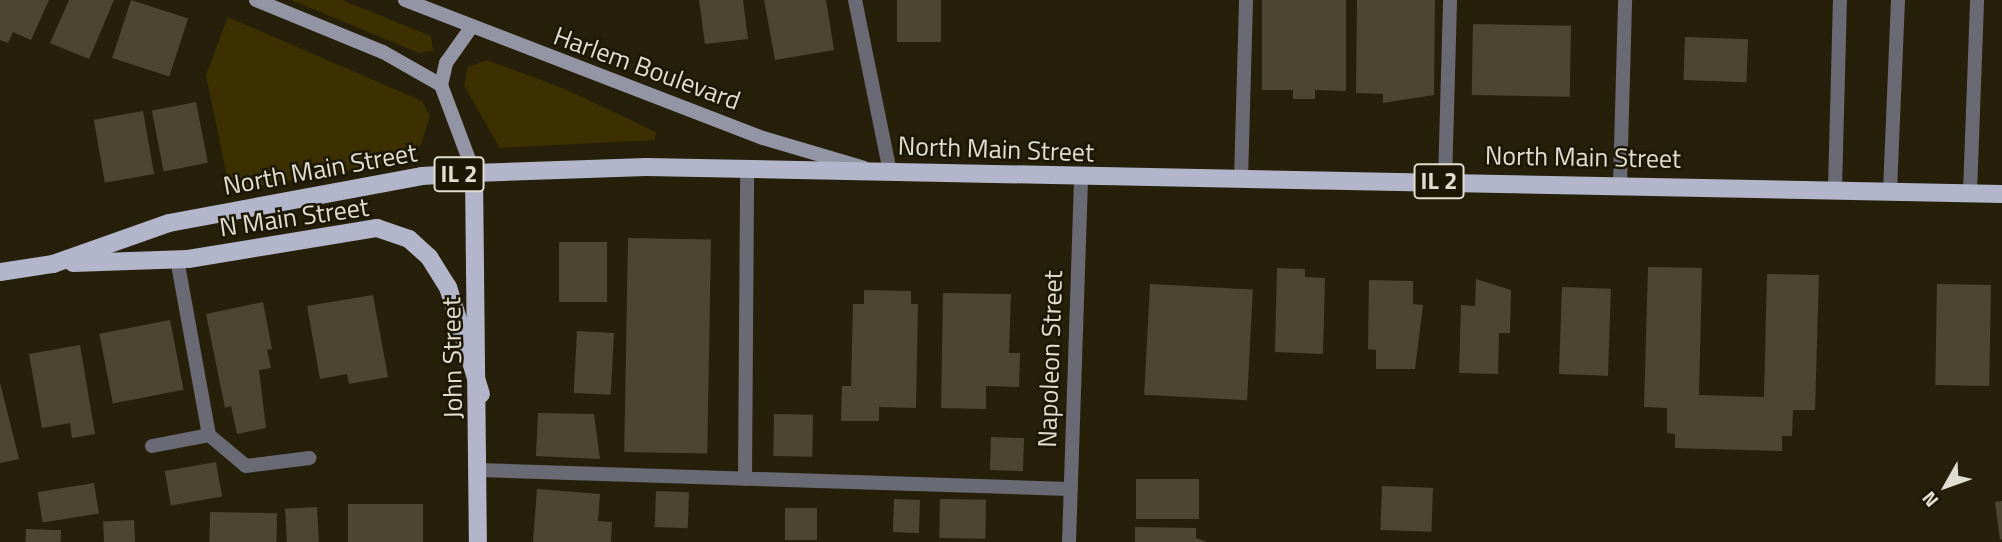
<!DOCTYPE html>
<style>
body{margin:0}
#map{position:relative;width:2002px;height:542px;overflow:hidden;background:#26200b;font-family:"Titillium Web",sans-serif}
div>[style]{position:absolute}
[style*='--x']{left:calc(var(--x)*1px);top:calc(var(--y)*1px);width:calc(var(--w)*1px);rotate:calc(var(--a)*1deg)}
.green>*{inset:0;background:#3c3000}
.building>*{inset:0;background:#4c4630;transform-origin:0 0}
.lane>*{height:14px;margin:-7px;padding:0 7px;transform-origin:7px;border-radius:7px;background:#696a74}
.street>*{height:14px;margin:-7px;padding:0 7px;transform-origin:7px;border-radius:7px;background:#696a74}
.secondary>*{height:14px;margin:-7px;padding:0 7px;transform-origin:7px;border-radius:7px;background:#9394a4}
.primary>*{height:18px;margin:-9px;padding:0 9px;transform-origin:9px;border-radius:9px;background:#b3b5ca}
span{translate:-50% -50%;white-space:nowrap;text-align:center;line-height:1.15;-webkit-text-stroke:5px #1c1703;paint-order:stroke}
.shield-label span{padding:2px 5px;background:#1c1703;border:2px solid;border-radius:5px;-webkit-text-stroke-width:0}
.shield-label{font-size:24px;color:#e1ddd0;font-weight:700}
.street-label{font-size:26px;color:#e1ddd0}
.north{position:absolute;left:1911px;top:451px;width:70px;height:70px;-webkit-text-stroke:5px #1c1703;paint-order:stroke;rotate:230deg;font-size:19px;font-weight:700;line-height:28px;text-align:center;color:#e1ddd0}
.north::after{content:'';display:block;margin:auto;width:24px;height:32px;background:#e1ddd0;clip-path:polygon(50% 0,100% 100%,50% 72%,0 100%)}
</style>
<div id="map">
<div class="green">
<div style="clip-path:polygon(291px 0,342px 0,431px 36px,433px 51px,419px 53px)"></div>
<div style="clip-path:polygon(228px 17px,422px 101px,430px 116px,421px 145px,391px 163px,230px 191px,206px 75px)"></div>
<div style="clip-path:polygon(487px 60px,565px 89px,656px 132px,655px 140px,500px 148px,464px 86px,468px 67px)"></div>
</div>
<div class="building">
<div style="clip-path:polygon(0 0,49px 0,31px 40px,13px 32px,8px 43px,0 40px)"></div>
<div style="clip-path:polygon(69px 0,114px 0,89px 59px,50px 43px)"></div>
<div style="left:131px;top:0;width:60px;height:61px;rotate:18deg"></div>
<div style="clip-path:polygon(699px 0,743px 0,748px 39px,705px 44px)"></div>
<div style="clip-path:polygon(764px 0,826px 0,834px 50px,775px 60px)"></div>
<div style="left:897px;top:0;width:44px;height:42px"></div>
<div style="clip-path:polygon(1262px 0,1346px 0,1346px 91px,1315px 90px,1315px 99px,1293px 99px,1293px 90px,1262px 90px)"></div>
<div style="clip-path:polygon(1357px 0,1435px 0,1434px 95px,1383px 103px,1383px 94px,1356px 93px)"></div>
<div style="left:1473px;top:24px;width:98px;height:71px;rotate:1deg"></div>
<div style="left:1685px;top:37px;width:63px;height:43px;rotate:2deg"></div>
<div style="left:196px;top:102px;width:62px;height:45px;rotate:79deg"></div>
<div style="left:143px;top:111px;width:64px;height:50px;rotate:80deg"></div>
<div style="left:628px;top:238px;width:83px;height:214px;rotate:1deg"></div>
<div style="left:559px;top:242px;width:48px;height:60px"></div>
<div style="clip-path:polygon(1648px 267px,1702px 268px,1699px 395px,1764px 397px,1767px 274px,1819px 275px,1815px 410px,1793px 410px,1792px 436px,1782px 436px,1782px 451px,1675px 448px,1675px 434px,1667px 433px,1667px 408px,1644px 407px)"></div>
<div style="clip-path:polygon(1277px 268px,1305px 269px,1305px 277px,1325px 278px,1323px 354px,1275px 352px)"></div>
<div style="clip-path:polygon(1476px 279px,1511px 290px,1510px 333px,1499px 333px,1498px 374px,1459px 373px,1461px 305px,1475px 306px)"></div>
<div style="clip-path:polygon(1369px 280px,1413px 281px,1413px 304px,1423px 305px,1415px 369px,1376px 369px,1376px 350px,1368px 349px)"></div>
<div style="left:1150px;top:284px;width:103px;height:111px;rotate:3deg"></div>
<div style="left:1937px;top:284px;width:54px;height:101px;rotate:1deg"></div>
<div style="left:1562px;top:287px;width:49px;height:87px;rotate:2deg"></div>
<div style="clip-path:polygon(864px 290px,911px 291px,911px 304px,918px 304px,916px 408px,879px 407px,879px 421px,841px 421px,842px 386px,851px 386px,853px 304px,864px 304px)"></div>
<div style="clip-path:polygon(943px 293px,1011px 294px,1009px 353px,1020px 353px,1019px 387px,986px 386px,986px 409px,941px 408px)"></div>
<div style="clip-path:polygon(373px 295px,388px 377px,349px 384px,347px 374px,320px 379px,307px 306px)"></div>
<div style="clip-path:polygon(263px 302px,272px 349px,267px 350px,271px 368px,259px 370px,266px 428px,237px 434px,231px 406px,225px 408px,206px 314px)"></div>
<div style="left:170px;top:320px;width:71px;height:72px;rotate:79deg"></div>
<div style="left:577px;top:331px;width:37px;height:62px;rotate:3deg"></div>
<div style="clip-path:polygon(80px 345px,95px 434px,72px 438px,70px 423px,42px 428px,29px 354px)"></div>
<div style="clip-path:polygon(0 383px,19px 459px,0 463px)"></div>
<div style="clip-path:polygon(538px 413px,594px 414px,600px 459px,536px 456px)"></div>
<div style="left:774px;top:414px;width:39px;height:42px;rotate:1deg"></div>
<div style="left:991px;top:437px;width:33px;height:33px;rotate:2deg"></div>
<div style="left:216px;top:462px;width:35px;height:52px;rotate:80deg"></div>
<div style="left:1136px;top:479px;width:63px;height:40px"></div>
<div style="left:94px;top:483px;width:31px;height:57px;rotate:81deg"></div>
<div style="left:1382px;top:486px;width:51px;height:44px;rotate:2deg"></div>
<div style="clip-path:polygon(537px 489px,600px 494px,598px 521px,612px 522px,611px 542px,533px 542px)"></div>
<div style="left:656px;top:491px;width:33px;height:36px;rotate:2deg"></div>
<div style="left:894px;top:499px;width:26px;height:33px;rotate:2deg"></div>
<div style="left:940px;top:499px;width:46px;height:39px;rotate:1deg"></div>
<div style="clip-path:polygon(2002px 501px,2002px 539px,2000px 540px,1995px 502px)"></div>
<div style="left:348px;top:504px;width:75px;height:38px"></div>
<div style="left:317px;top:507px;width:35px;height:32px;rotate:87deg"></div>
<div style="left:785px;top:508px;width:32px;height:32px"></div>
<div style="left:210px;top:512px;width:67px;height:30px;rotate:1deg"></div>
<div style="left:134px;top:520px;width:22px;height:31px;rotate:87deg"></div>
<div style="clip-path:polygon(1135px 527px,1196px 528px,1196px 538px,1207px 542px,1135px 542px)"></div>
<div style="left:26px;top:529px;width:35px;height:13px;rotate:2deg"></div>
</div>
<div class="lane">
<div style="--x:1241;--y:180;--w:180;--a:-88.4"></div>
<div style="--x:1445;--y:181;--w:181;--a:-88.4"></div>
<div style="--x:1835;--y:189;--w:189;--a:-88.5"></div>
<div style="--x:1890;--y:191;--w:191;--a:-87.6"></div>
<div style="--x:1970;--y:193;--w:193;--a:-87.9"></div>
<div style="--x:209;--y:435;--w:48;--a:40"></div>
<div style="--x:246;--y:466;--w:64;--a:-7.2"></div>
<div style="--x:152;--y:446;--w:58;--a:-10.9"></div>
<div style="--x:209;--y:435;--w:179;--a:-100.3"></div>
<div style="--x:478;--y:470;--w:591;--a:1.84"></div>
<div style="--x:745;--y:479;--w:310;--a:-89.6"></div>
</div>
<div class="street">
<div style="--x:855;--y:0;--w:176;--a:78.5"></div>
<div style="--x:1620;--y:183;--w:183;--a:-88.4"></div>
<div style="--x:1069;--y:542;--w:364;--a:-88.1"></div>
</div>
<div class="secondary">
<div style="--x:256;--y:0;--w:137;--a:22.3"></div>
<div style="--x:383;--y:52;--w:67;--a:29.6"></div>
<div style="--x:441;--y:85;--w:94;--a:69.4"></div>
<div style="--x:405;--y:0;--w:384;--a:21.1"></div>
<div style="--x:763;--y:138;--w:105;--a:16.5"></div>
<div style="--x:441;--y:85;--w:23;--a:-77"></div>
<div style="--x:446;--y:63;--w:42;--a:-54.8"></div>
</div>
<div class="primary">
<div style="--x:474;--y:173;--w:369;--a:89.4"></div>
<div style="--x:73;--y:263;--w:115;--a:-2"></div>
<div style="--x:188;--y:259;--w:192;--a:-9.3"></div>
<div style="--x:377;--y:228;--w:34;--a:19"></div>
<div style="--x:409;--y:239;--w:27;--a:42"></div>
<div style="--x:429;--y:257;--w:36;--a:58"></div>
<div style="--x:448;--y:287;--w:112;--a:72.9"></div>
<div style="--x:0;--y:272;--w:54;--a:-8.6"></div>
<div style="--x:53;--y:264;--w:123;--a:-19.5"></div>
<div style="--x:169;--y:223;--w:257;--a:-10.5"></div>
<div style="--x:422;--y:176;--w:52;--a:-3.3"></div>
<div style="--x:474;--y:173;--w:172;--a:-2"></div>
<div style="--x:646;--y:167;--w:1356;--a:1.14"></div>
</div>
<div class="shield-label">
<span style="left:459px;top:174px">IL 2</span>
<span style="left:1439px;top:181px">IL 2</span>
</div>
<div class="street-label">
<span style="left:647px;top:68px;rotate:20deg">Harlem Boulevard</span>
<span style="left:996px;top:149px;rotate:2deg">North Main Street</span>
<span style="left:1583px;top:157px;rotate:1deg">North Main Street</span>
<span style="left:320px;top:169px;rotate:-10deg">North Main Street</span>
<span style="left:294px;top:217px;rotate:-8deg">N Main Street</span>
<span style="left:452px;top:358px;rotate:-91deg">John Street</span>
<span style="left:1050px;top:359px;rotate:-88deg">Napoleon Street</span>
</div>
<div class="north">N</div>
</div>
